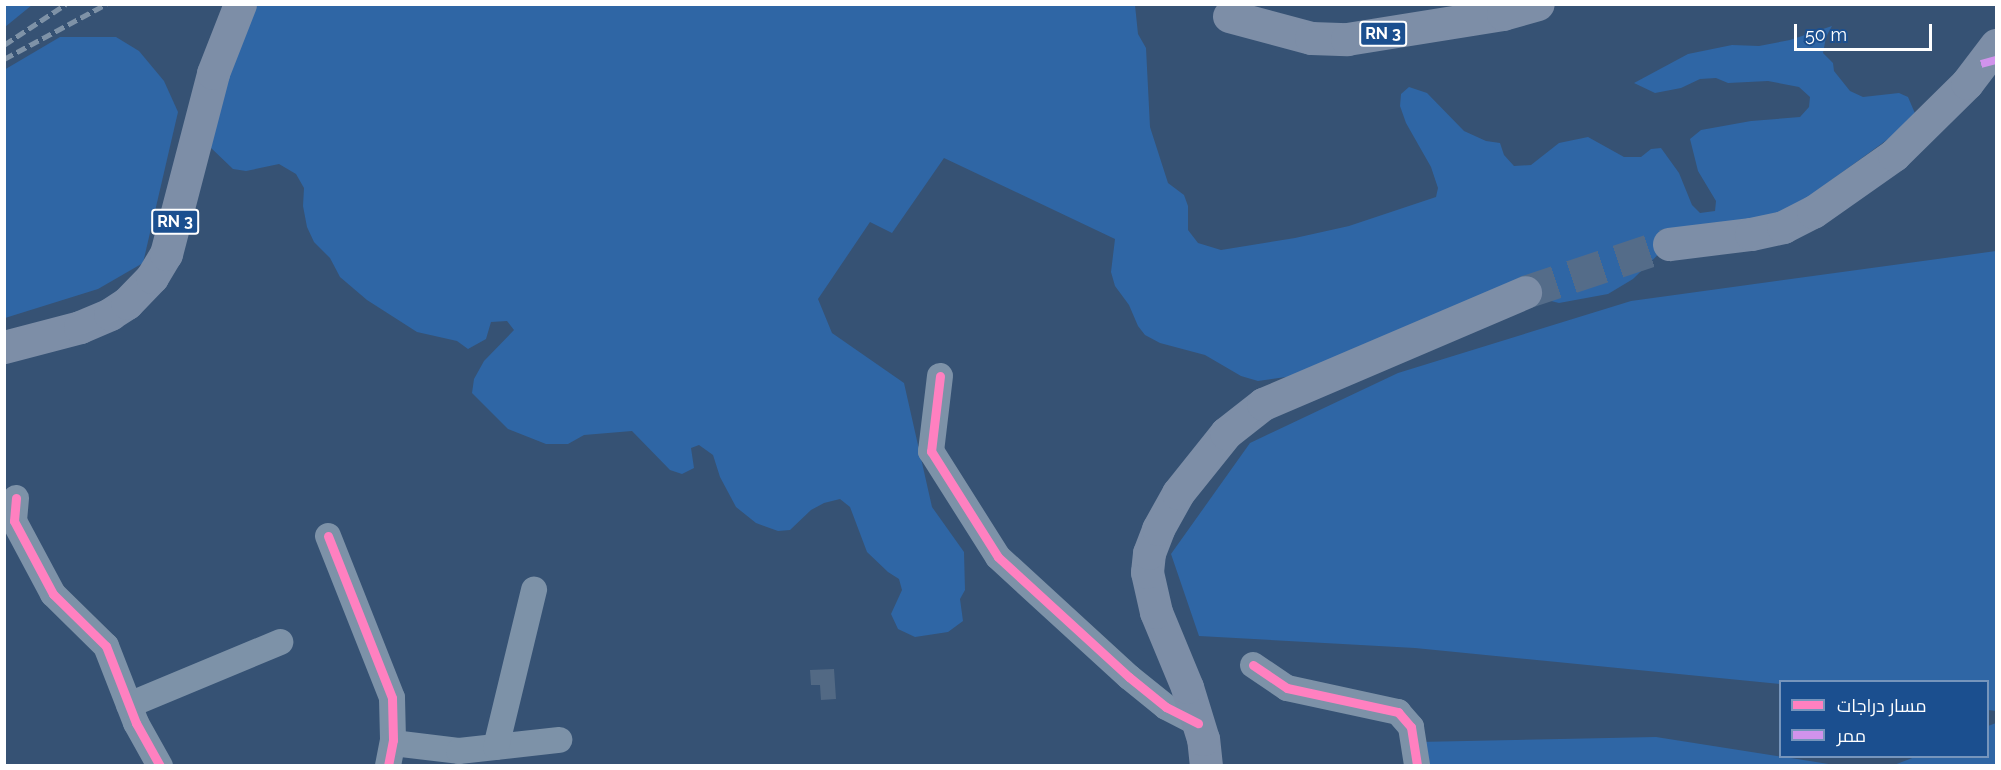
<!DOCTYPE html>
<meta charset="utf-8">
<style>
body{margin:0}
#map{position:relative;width:2001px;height:770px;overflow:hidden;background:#365274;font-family:Raleway,Cairo,sans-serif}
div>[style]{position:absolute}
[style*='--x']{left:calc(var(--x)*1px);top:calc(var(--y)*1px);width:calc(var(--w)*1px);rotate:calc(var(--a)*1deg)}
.green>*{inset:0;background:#2f66a5}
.building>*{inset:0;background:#526984}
.major-tunnel>*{height:33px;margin-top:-16.5px;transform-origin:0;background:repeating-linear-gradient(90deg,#546c89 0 33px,transparent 0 49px)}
.minor>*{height:26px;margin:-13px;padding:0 13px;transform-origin:13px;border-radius:13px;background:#7d92a8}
.major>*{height:33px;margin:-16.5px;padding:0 16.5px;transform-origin:16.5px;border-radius:16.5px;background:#7d8ea7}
.rail>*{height:4.5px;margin-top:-2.25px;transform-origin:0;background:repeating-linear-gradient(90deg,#7e92a7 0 10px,transparent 0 14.5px)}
.quiet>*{height:8px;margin-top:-4px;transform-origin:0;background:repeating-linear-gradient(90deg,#d193ec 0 15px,transparent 0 23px)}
.cycleway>*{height:9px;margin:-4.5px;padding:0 4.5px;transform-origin:4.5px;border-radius:4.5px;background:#ff80c0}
span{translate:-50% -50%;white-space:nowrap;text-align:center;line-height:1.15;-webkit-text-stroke:5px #1b4f8f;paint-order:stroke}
.shield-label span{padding:2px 4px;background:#1b4f8f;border:2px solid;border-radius:4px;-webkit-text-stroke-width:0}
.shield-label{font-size:16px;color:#fff;font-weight:700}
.frame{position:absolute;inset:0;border:6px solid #fff;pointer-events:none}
.legend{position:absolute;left:1779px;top:680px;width:210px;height:78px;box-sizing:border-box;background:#1b4f8f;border:2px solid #7695bc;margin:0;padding:8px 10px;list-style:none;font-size:18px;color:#fff}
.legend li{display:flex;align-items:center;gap:12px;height:30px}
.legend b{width:30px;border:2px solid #7695bc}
.scale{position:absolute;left:1794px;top:24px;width:138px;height:27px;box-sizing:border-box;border:3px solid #fff;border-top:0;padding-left:8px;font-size:18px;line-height:21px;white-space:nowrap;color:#fff;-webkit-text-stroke:4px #1b4f8f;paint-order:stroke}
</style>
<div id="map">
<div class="green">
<div style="clip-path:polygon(5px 4px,32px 4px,32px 5px,5px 27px)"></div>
<div style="clip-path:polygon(253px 4px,1135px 5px,1138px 34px,1146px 48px,1150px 127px,1168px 183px,1184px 195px,1188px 206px,1188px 230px,1198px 243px,1221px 250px,1295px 238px,1349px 226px,1436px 197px,1438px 188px,1431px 167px,1406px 123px,1400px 106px,1401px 94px,1409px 87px,1427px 93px,1464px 131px,1486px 141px,1500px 143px,1504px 155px,1514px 166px,1531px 165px,1559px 143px,1588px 137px,1624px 157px,1641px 157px,1651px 149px,1661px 148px,1679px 173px,1692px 205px,1700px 213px,1715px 211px,1716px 201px,1698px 171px,1690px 139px,1701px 130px,1751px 121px,1800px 117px,1809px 107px,1810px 97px,1799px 87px,1768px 81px,1728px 83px,1716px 78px,1700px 79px,1681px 88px,1655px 93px,1634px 83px,1688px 54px,1732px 45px,1759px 46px,1790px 40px,1832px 26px,1826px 37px,1823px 53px,1833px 63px,1834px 71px,1850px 91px,1863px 97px,1899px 93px,1908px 97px,1917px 118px,1804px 200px,1772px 216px,1669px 244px,1633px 279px,1608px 294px,1559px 303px,1543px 299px,1516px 288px,1293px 376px,1258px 381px,1241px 376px,1205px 355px,1160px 343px,1145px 335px,1138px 326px,1129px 305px,1115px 286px,1111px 272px,1115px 239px,944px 158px,892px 233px,870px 222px,818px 299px,832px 333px,904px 383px,932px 507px,964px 552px,965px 590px,960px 599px,963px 621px,948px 632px,915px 637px,898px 629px,891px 614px,902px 590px,899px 579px,888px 572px,867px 552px,850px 507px,840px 499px,824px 503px,811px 510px,790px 530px,778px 531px,756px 523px,736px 507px,720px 477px,713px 455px,699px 445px,691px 448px,694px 468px,682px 474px,670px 470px,632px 431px,584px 435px,568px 444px,546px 444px,508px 429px,472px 393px,474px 379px,484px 361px,514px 330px,507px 321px,491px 322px,486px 339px,468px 349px,457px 341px,417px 332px,367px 300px,340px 277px,330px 258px,314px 242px,307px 227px,303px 206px,304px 188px,296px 174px,279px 164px,246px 171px,233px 169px,209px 146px,222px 95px)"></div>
<div style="clip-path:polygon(60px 37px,116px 37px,139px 51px,164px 81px,178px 112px,143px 263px,98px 289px,5px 318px,4px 70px)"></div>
<div style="clip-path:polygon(1996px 251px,1996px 711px,1988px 710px,1988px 682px,1780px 682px,1780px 684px,1415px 648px,1199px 636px,1171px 554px,1250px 443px,1398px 373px,1631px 301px)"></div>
<div style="clip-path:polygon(1996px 723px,1996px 765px,1894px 765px,1915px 757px,1988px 756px,1988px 726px)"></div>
<div style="clip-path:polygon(1656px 737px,1835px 765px,1425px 765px,1418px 742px)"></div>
</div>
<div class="building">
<div style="clip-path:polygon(834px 669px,836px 699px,821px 700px,820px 685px,811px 685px,810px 670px)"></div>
</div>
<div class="major-tunnel">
<div style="--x:1525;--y:292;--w:152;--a:-18.4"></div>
</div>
<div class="minor">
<div style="--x:940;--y:376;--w:76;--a:96.8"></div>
<div style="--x:931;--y:451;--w:125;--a:57.7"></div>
<div style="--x:998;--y:557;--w:178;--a:42.5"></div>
<div style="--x:1129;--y:677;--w:48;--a:39"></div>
<div style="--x:1166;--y:707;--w:36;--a:27"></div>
<div style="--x:16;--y:498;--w:23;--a:95"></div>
<div style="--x:14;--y:521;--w:83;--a:61.9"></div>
<div style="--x:53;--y:594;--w:74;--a:44.5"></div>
<div style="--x:106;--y:646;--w:83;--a:68.7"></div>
<div style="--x:136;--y:723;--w:49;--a:60.8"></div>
<div style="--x:328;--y:536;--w:174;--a:68.4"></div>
<div style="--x:392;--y:698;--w:42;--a:88.6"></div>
<div style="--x:393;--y:740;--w:26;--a:101"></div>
<div style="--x:1253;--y:665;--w:41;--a:34.1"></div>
<div style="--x:1287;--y:688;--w:114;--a:12.2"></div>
<div style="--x:1398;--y:712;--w:20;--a:49"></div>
<div style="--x:1411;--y:727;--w:39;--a:81"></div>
<div style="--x:129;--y:705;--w:164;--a:-22.6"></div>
<div style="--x:393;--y:743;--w:66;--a:6.9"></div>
<div style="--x:459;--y:751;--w:101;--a:-6.3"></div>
<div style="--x:496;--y:747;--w:162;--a:-76.4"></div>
</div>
<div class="major">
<div style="--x:1229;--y:16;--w:85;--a:15"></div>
<div style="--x:1311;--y:38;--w:36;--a:2"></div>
<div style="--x:1347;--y:39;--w:158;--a:-9.1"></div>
<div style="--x:1503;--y:14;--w:36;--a:-16"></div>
<div style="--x:1669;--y:244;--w:83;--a:-7"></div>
<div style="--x:1751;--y:234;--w:33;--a:-12"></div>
<div style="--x:1783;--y:227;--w:34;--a:-27"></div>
<div style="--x:1813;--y:212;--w:99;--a:-35.1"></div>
<div style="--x:1894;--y:155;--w:103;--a:-44.6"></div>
<div style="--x:1967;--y:83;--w:48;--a:-52.7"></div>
<div style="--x:4;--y:347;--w:79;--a:-14.7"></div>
<div style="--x:80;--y:327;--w:33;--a:-23"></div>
<div style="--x:110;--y:314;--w:20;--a:-33"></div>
<div style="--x:127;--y:303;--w:36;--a:-46"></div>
<div style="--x:152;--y:277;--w:27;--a:-59"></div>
<div style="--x:166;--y:254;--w:187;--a:-75.4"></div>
<div style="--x:213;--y:73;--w:74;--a:-68.6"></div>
<div style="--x:1206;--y:766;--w:27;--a:-96"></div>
<div style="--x:1203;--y:739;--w:54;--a:-107.1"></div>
<div style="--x:1187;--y:687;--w:81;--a:-112.5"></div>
<div style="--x:1156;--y:612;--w:41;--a:-102.7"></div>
<div style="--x:1147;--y:572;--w:19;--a:-84"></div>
<div style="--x:1149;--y:553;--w:26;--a:-69"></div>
<div style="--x:1158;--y:529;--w:41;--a:-60.9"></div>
<div style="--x:1178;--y:493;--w:77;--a:-51.3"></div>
<div style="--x:1226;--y:433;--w:47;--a:-38.1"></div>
<div style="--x:1263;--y:404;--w:285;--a:-23.1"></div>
</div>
<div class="rail">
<div style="--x:4;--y:45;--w:74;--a:-33.5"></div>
<div style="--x:4;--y:59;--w:116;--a:-28.3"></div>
</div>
<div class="quiet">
<div style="--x:1981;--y:64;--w:16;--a:-15"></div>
</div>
<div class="cycleway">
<div style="--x:940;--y:376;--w:76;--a:96.8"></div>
<div style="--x:931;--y:451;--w:125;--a:57.7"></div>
<div style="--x:998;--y:557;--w:178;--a:42.5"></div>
<div style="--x:1129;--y:677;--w:48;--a:39"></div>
<div style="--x:1166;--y:707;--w:36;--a:27"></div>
<div style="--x:16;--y:498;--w:23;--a:95"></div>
<div style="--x:14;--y:521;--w:83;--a:61.9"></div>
<div style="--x:53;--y:594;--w:74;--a:44.5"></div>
<div style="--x:106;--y:646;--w:83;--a:68.7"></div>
<div style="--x:136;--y:723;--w:49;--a:60.8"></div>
<div style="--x:328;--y:536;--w:174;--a:68.4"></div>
<div style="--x:392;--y:698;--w:42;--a:88.6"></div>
<div style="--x:393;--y:740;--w:26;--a:101"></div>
<div style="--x:1253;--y:665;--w:41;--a:34.1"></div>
<div style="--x:1287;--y:688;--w:114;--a:12.2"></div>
<div style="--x:1398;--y:712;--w:20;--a:49"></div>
<div style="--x:1411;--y:727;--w:39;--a:81"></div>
</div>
<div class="shield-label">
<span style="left:1383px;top:34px">RN 3</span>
<span style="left:175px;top:222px">RN 3</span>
</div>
<div class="frame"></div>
<ul class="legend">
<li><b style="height:8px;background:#ff80c0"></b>مسار دراجات</li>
<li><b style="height:8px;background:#d193ec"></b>ممر</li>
</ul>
<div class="scale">50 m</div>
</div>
